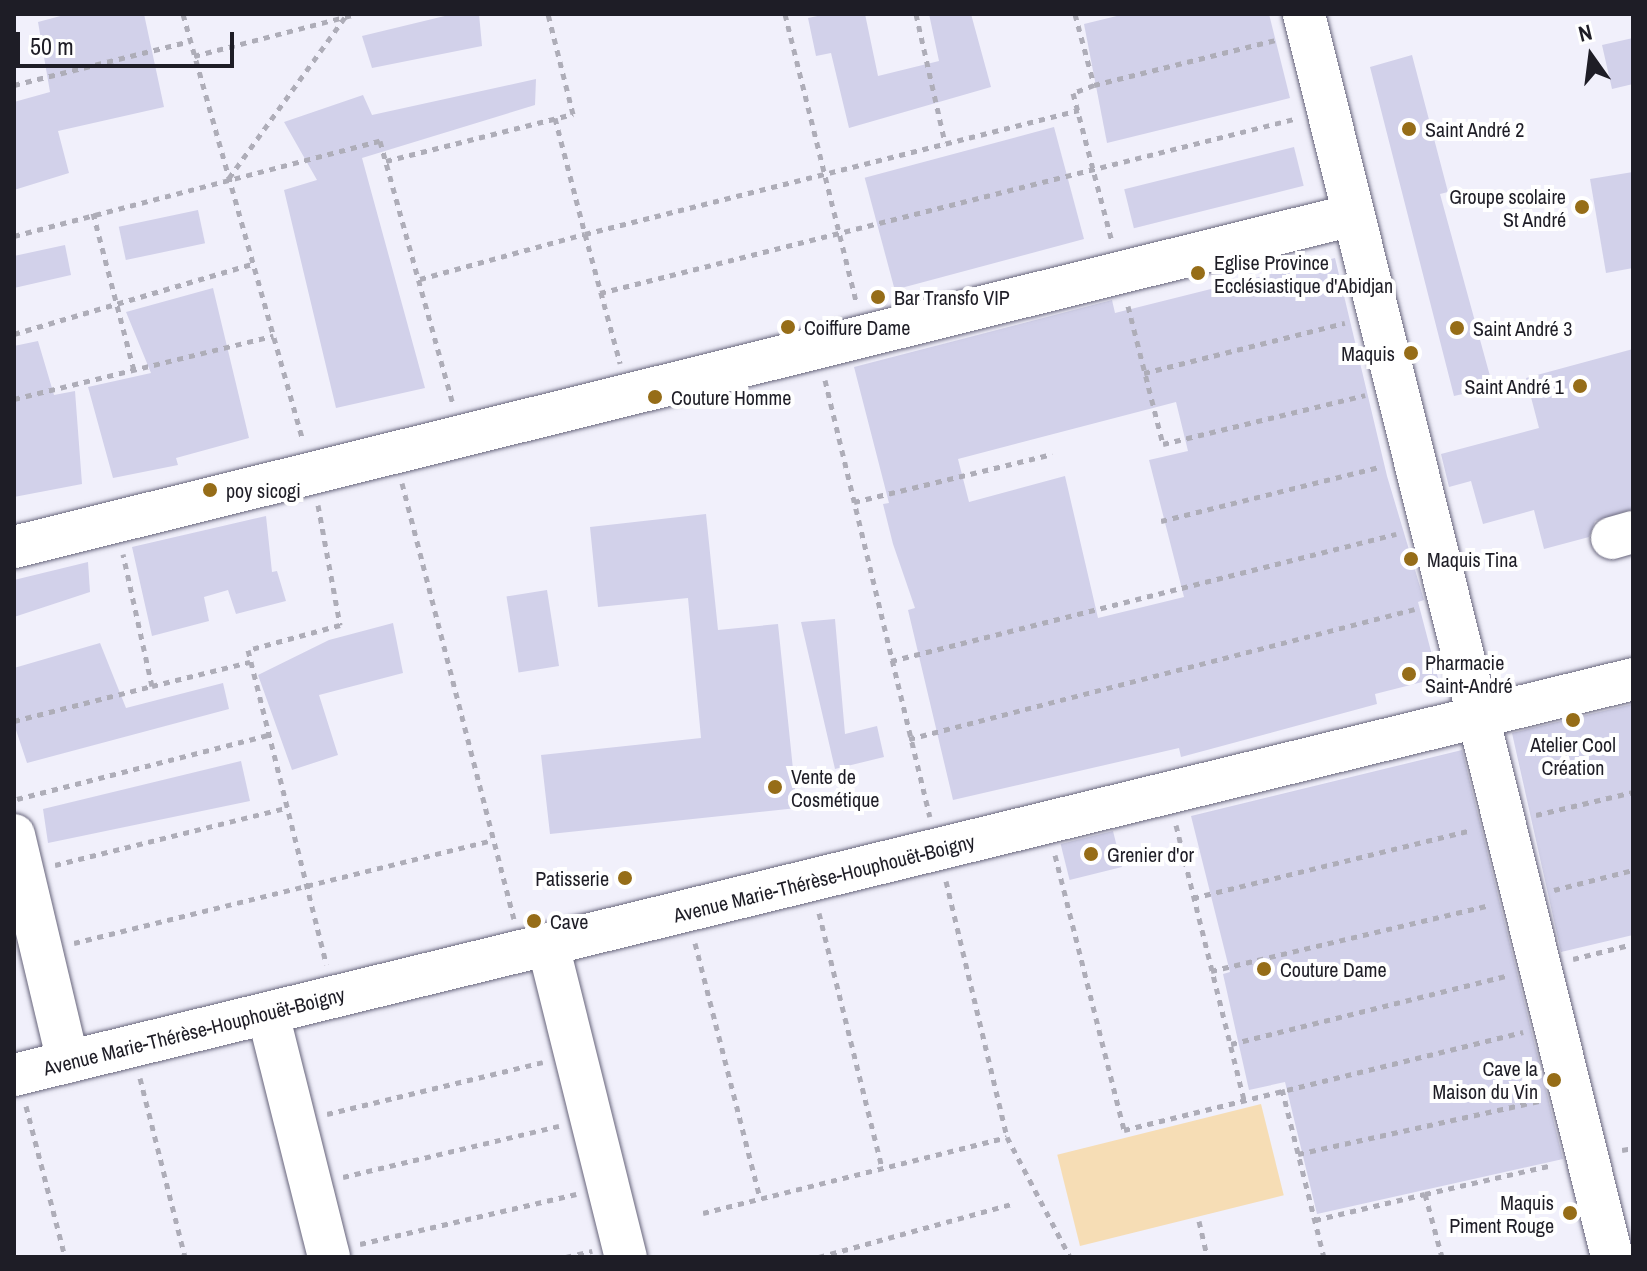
<!DOCTYPE html>
<meta charset="utf-8">
<style>
body{margin:0}
#map{position:relative;width:1647px;height:1271px;overflow:hidden;background:#f1f0fb;font-family:"Archivo Narrow",sans-serif}
div>[style]{position:absolute}
[style*='--x']{left:calc(var(--x)*1px);top:calc(var(--y)*1px);width:calc(var(--w)*1px);rotate:calc(var(--a)*1deg)}
.green>*{inset:0;background:#f6ddb5;transform-origin:0 0}
.building>*{inset:0;background:#d2d1ea;transform-origin:0 0}
.path>*{height:5px;margin-top:-2.5px;transform-origin:0;background:repeating-linear-gradient(90deg,#aeadb8 0 6px,transparent 0 12px)}
.roads{filter:drop-shadow(0 0 2px #67657b) drop-shadow(0 0 2px #67657b)}
.minor>*{height:42px;margin:-21px;padding:0 21px;transform-origin:21px;border-radius:21px;background:#fff}
.dots>*{width:22px;height:22px;translate:-50% -50%;box-sizing:border-box;border:4px solid #fff;border-radius:50%}
span{translate:-50% -50%;white-space:nowrap;text-align:center;line-height:1.15;-webkit-text-stroke:8px #fff;paint-order:stroke}
.poi-label{font-size:20px;color:#1e1d26}
.left{translate:0 -50%;text-align:left}
.right{translate:-100% -50%;text-align:right}
.street-label{font-size:20px;color:#1e1d26}
.frame{position:absolute;inset:0;border:16px solid #1e1d26;pointer-events:none}
.north{position:absolute;left:1551px;top:16px;width:80px;height:80px;-webkit-text-stroke:6px #fff;paint-order:stroke;rotate:346deg;font-size:22px;font-weight:700;line-height:32px;text-align:center;color:#1e1d26}
.north::after{content:'';display:block;margin:auto;width:28px;height:36px;background:#1e1d26;clip-path:polygon(50% 0,100% 100%,50% 72%,0 100%)}
.scale{position:absolute;left:16px;top:32px;width:218px;height:36px;box-sizing:border-box;border:4px solid #1e1d26;border-top:0;padding-left:10px;font-size:24px;line-height:28px;white-space:nowrap;color:#1e1d26;-webkit-text-stroke:6px #fff;paint-order:stroke}
</style>
<div id="map">
<div class="green">
<div style="left:1261px;top:1104px;width:94px;height:210px;rotate:76deg"></div>
</div>
<div class="building">
<div style="clip-path:polygon(68px 14px,144px 14px,164px 107px,58px 131px,69px 173px,14px 190px,14px 102px,50px 92px,38px 22px)"></div>
<div style="clip-path:polygon(453px 14px,479px 14px,482px 46px,372px 68px,362px 36px)"></div>
<div style="clip-path:polygon(827px 14px,865px 14px,878px 76px,939px 61px,929px 14px,971px 14px,991px 87px,849px 128px,831px 53px,816px 56px,808px 18px)"></div>
<div style="clip-path:polygon(1125px 14px,1269px 14px,1290px 98px,1107px 143px,1084px 24px)"></div>
<div style="clip-path:polygon(1633px 38px,1633px 84px,1612px 89px,1602px 45px)"></div>
<div style="clip-path:polygon(1412px 55px,1448px 192px,1440px 194px,1493px 387px,1454px 396px,1370px 67px)"></div>
<div style="clip-path:polygon(536px 79px,535px 105px,362px 158px,425px 388px,336px 408px,284px 190px,317px 180px,284px 122px,363px 95px,372px 115px)"></div>
<div style="left:1054px;top:127px;width:116px;height:196px;rotate:75deg"></div>
<div style="left:1294px;top:147px;width:40px;height:175px;rotate:76deg"></div>
<div style="clip-path:polygon(1633px 172px,1633px 268px,1606px 273px,1590px 179px)"></div>
<div style="left:198px;top:210px;width:34px;height:81px;rotate:78deg"></div>
<div style="clip-path:polygon(65px 245px,71px 275px,14px 288px,14px 256px)"></div>
<div style="clip-path:polygon(evenodd,1335px 258px,1387px 476px,1424px 600px,1418px 602px,1438px 678px,1375px 694px,1377px 704px,1181px 757px,1179px 748px,953px 800px,908px 610px,915px 608px,893px 544px,883px 504px,889px 503px,854px 367px,1112px 300px,1115px 313px,1335px 258px,1176px 402px,1188px 451px,1149px 460px,1184px 597px,1098px 618px,1065px 476px,969px 502px,958px 459px,1176px 402px)"></div>
<div style="clip-path:polygon(213px 288px,249px 438px,176px 458px,178px 465px,113px 478px,88px 387px,151px 373px,126px 312px)"></div>
<div style="clip-path:polygon(38px 341px,54px 395px,75px 391px,82px 484px,14px 497px,14px 346px)"></div>
<div style="clip-path:polygon(1633px 349px,1633px 509px,1595px 521px,1589px 537px,1544px 549px,1534px 510px,1483px 524px,1471px 481px,1449px 487px,1441px 454px,1539px 428px,1526px 378px)"></div>
<div style="clip-path:polygon(706px 514px,718px 630px,778px 624px,797px 808px,550px 834px,541px 755px,701px 738px,688px 598px,598px 607px,590px 527px)"></div>
<div style="clip-path:polygon(266px 516px,272px 572px,277px 571px,286px 601px,236px 614px,228px 590px,204px 597px,209px 621px,152px 636px,132px 547px)"></div>
<div style="clip-path:polygon(88px 562px,90px 592px,14px 617px,14px 580px)"></div>
<div style="left:547px;top:590px;width:77px;height:41px;rotate:81deg"></div>
<div style="clip-path:polygon(835px 619px,845px 734px,877px 726px,884px 757px,835px 769px,801px 622px)"></div>
<div style="clip-path:polygon(393px 623px,403px 673px,319px 695px,338px 755px,292px 770px,258px 675px,329px 640px)"></div>
<div style="clip-path:polygon(100px 643px,126px 708px,223px 683px,229px 709px,27px 763px,14px 724px,14px 668px)"></div>
<div style="clip-path:polygon(1633px 704px,1633px 935px,1561px 952px,1512px 733px)"></div>
<div style="clip-path:polygon(1462px 750px,1563px 1159px,1317px 1214px,1285px 1082px,1249px 1090px,1223px 974px,1230px 972px,1191px 816px)"></div>
<div style="clip-path:polygon(241px 761px,250px 801px,48px 843px,43px 809px)"></div>
<div style="left:1113px;top:831px;width:37px;height:54px;rotate:76deg"></div>
</div>
<div class="path">
<div style="--x:183;--y:14;--w:443;--a:74.3"></div>
<div style="--x:785;--y:14;--w:299;--a:76.1"></div>
<div style="--x:916;--y:14;--w:132;--a:77.3"></div>
<div style="--x:1075;--y:14;--w:73;--a:75"></div>
<div style="--x:1094;--y:85;--w:22;--a:159"></div>
<div style="--x:1073;--y:93;--w:154;--a:75.3"></div>
<div style="--x:194;--y:56;--w:167;--a:-14.5"></div>
<div style="--x:14;--y:85;--w:182;--a:-14"></div>
<div style="--x:1094;--y:85;--w:187;--a:-13.9"></div>
<div style="--x:555;--y:118;--w:120;--a:75.5"></div>
<div style="--x:585;--y:234;--w:509;--a:-14.09"></div>
<div style="--x:386;--y:161;--w:193;--a:-14.1"></div>
<div style="--x:573;--y:114;--w:103;--a:-104"></div>
<div style="--x:229;--y:178;--w:198;--a:-54.2"></div>
<div style="--x:93;--y:213;--w:162;--a:75.4"></div>
<div style="--x:14;--y:236;--w:378;--a:-14.6"></div>
<div style="--x:380;--y:141;--w:273;--a:74.5"></div>
<div style="--x:420;--y:279;--w:171;--a:-15.3"></div>
<div style="--x:585;--y:234;--w:134;--a:74.8"></div>
<div style="--x:600;--y:293;--w:715;--a:-14.08"></div>
<div style="--x:1128;--y:306;--w:142;--a:75.8"></div>
<div style="--x:1163;--y:444;--w:208;--a:-13.6"></div>
<div style="--x:14;--y:334;--w:248;--a:-16.4"></div>
<div style="--x:1144;--y:373;--w:207;--a:-14"></div>
<div style="--x:825;--y:380;--w:449;--a:76.5"></div>
<div style="--x:14;--y:399;--w:267;--a:-13.7"></div>
<div style="--x:402;--y:483;--w:450;--a:75.6"></div>
<div style="--x:854;--y:502;--w:204;--a:-13.6"></div>
<div style="--x:318;--y:505;--w:122;--a:79.6"></div>
<div style="--x:340;--y:625;--w:95;--a:164.8"></div>
<div style="--x:248;--y:650;--w:324;--a:76"></div>
<div style="--x:1161;--y:521;--w:226;--a:-13.9"></div>
<div style="--x:891;--y:661;--w:521;--a:-14.12"></div>
<div style="--x:152;--y:686;--w:101;--a:-13.8"></div>
<div style="--x:14;--y:721;--w:142;--a:-14.2"></div>
<div style="--x:152;--y:686;--w:135;--a:-102.4"></div>
<div style="--x:909;--y:739;--w:522;--a:-14.41"></div>
<div style="--x:17;--y:799;--w:259;--a:-14.3"></div>
<div style="--x:1536;--y:815;--w:100;--a:-13.3"></div>
<div style="--x:1176;--y:825;--w:282;--a:76.1"></div>
<div style="--x:1055;--y:855;--w:284;--a:75.9"></div>
<div style="--x:1124;--y:1130;--w:411;--a:-13.8"></div>
<div style="--x:55;--y:865;--w:238;--a:-13.9"></div>
<div style="--x:946;--y:881;--w:263;--a:76.6"></div>
<div style="--x:1007;--y:1137;--w:136;--a:62.3"></div>
<div style="--x:1554;--y:890;--w:81;--a:-14.2"></div>
<div style="--x:1193;--y:898;--w:287;--a:-13.7"></div>
<div style="--x:819;--y:913;--w:263;--a:76.1"></div>
<div style="--x:74;--y:943;--w:431;--a:-13.8"></div>
<div style="--x:695;--y:943;--w:263;--a:75.7"></div>
<div style="--x:1573;--y:959;--w:62;--a:-14"></div>
<div style="--x:1211;--y:971;--w:287;--a:-13.3"></div>
<div style="--x:1231;--y:1044;--w:286;--a:-13.9"></div>
<div style="--x:140;--y:1078;--w:185;--a:75.9"></div>
<div style="--x:1282;--y:1089;--w:173;--a:76"></div>
<div style="--x:26;--y:1106;--w:156;--a:75.5"></div>
<div style="--x:327;--y:1114;--w:222;--a:-13.5"></div>
<div style="--x:1622;--y:1150;--w:11;--a:-10"></div>
<div style="--x:1298;--y:1154;--w:247;--a:-12.4"></div>
<div style="--x:343;--y:1177;--w:222;--a:-13.3"></div>
<div style="--x:1425;--y:1194;--w:131;--a:-12.8"></div>
<div style="--x:703;--y:1213;--w:313;--a:-14"></div>
<div style="--x:1315;--y:1220;--w:113;--a:-13.3"></div>
<div style="--x:1425;--y:1194;--w:65;--a:74.9"></div>
<div style="--x:1199;--y:1221;--w:37;--a:77"></div>
<div style="--x:360;--y:1244;--w:222;--a:-13"></div>
<div style="--x:566;--y:1257;--w:27;--a:-13"></div>
<div style="--x:819;--y:1257;--w:203;--a:-15.4"></div>
</div>
<div class="roads">
<div class="minor">
<div style="--x:1304;--y:14;--w:1281;--a:76.08"></div>
<div style="--x:1612;--y:538;--w:22;--a:-16"></div>
<div style="--x:14;--y:547;--w:1380;--a:-13.93"></div>
<div style="--x:14;--y:835;--w:233;--a:76.6"></div>
<div style="--x:548;--y:945;--w:322;--a:76"></div>
<div style="--x:268;--y:1014;--w:251;--a:75.9"></div>
<div style="--x:14;--y:1075;--w:1667;--a:-13.74"></div>
</div>
</div>
<div class="dots">
<div style="left:1409px;top:129px;background:#966d18"></div>
<div style="left:1582px;top:207px;background:#966d18"></div>
<div style="left:1198px;top:273px;background:#966d18"></div>
<div style="left:878px;top:297px;background:#966d18"></div>
<div style="left:788px;top:327px;background:#966d18"></div>
<div style="left:1457px;top:328px;background:#966d18"></div>
<div style="left:1411px;top:353px;background:#966d18"></div>
<div style="left:1580px;top:386px;background:#966d18"></div>
<div style="left:655px;top:397px;background:#966d18"></div>
<div style="left:210px;top:490px;background:#966d18"></div>
<div style="left:1411px;top:559px;background:#966d18"></div>
<div style="left:1409px;top:674px;background:#966d18"></div>
<div style="left:1573px;top:720px;background:#966d18"></div>
<div style="left:775px;top:787px;background:#966d18"></div>
<div style="left:1091px;top:854px;background:#966d18"></div>
<div style="left:625px;top:878px;background:#966d18"></div>
<div style="left:534px;top:921px;background:#966d18"></div>
<div style="left:1264px;top:969px;background:#966d18"></div>
<div style="left:1554px;top:1080px;background:#966d18"></div>
<div style="left:1570px;top:1213px;background:#966d18"></div>
</div>
<div class="poi-label">
<span class="left" style="left:1425px;top:129px">Saint André 2</span>
<span class="right" style="left:1566px;top:208px">Groupe scolaire<br>St André</span>
<span class="left" style="left:1214px;top:274px">Eglise Province<br>Ecclésiastique d'Abidjan</span>
<span class="left" style="left:894px;top:297px">Bar Transfo VIP</span>
<span class="left" style="left:804px;top:327px">Coiffure Dame</span>
<span class="left" style="left:1473px;top:328px">Saint André 3</span>
<span class="right" style="left:1395px;top:353px">Maquis</span>
<span class="right" style="left:1564px;top:386px">Saint André 1</span>
<span class="left" style="left:671px;top:397px">Couture Homme</span>
<span class="left" style="left:226px;top:490px">poy sicogi</span>
<span class="left" style="left:1427px;top:559px">Maquis Tina</span>
<span class="left" style="left:1425px;top:674px">Pharmacie<br>Saint-André</span>
<span style="left:1573px;top:756px">Atelier Cool<br>Création</span>
<span class="left" style="left:791px;top:788px">Vente de<br>Cosmétique</span>
<span class="left" style="left:1107px;top:854px">Grenier d'or</span>
<span class="right" style="left:609px;top:878px">Patisserie</span>
<span class="left" style="left:550px;top:921px">Cave</span>
<span class="left" style="left:1280px;top:969px">Couture Dame</span>
<span class="right" style="left:1538px;top:1080px">Cave la<br>Maison du Vin</span>
<span class="right" style="left:1554px;top:1214px">Maquis<br>Piment Rouge</span>
</div>
<div class="street-label">
<span style="left:824px;top:878px;rotate:-14deg">Avenue Marie-Thérèse-Houphouët-Boigny</span>
<span style="left:194px;top:1031px;rotate:-14deg">Avenue Marie-Thérèse-Houphouët-Boigny</span>
</div>
<div class="frame"></div>
<div class="north">N</div>
<div class="scale">50 m</div>
</div>
